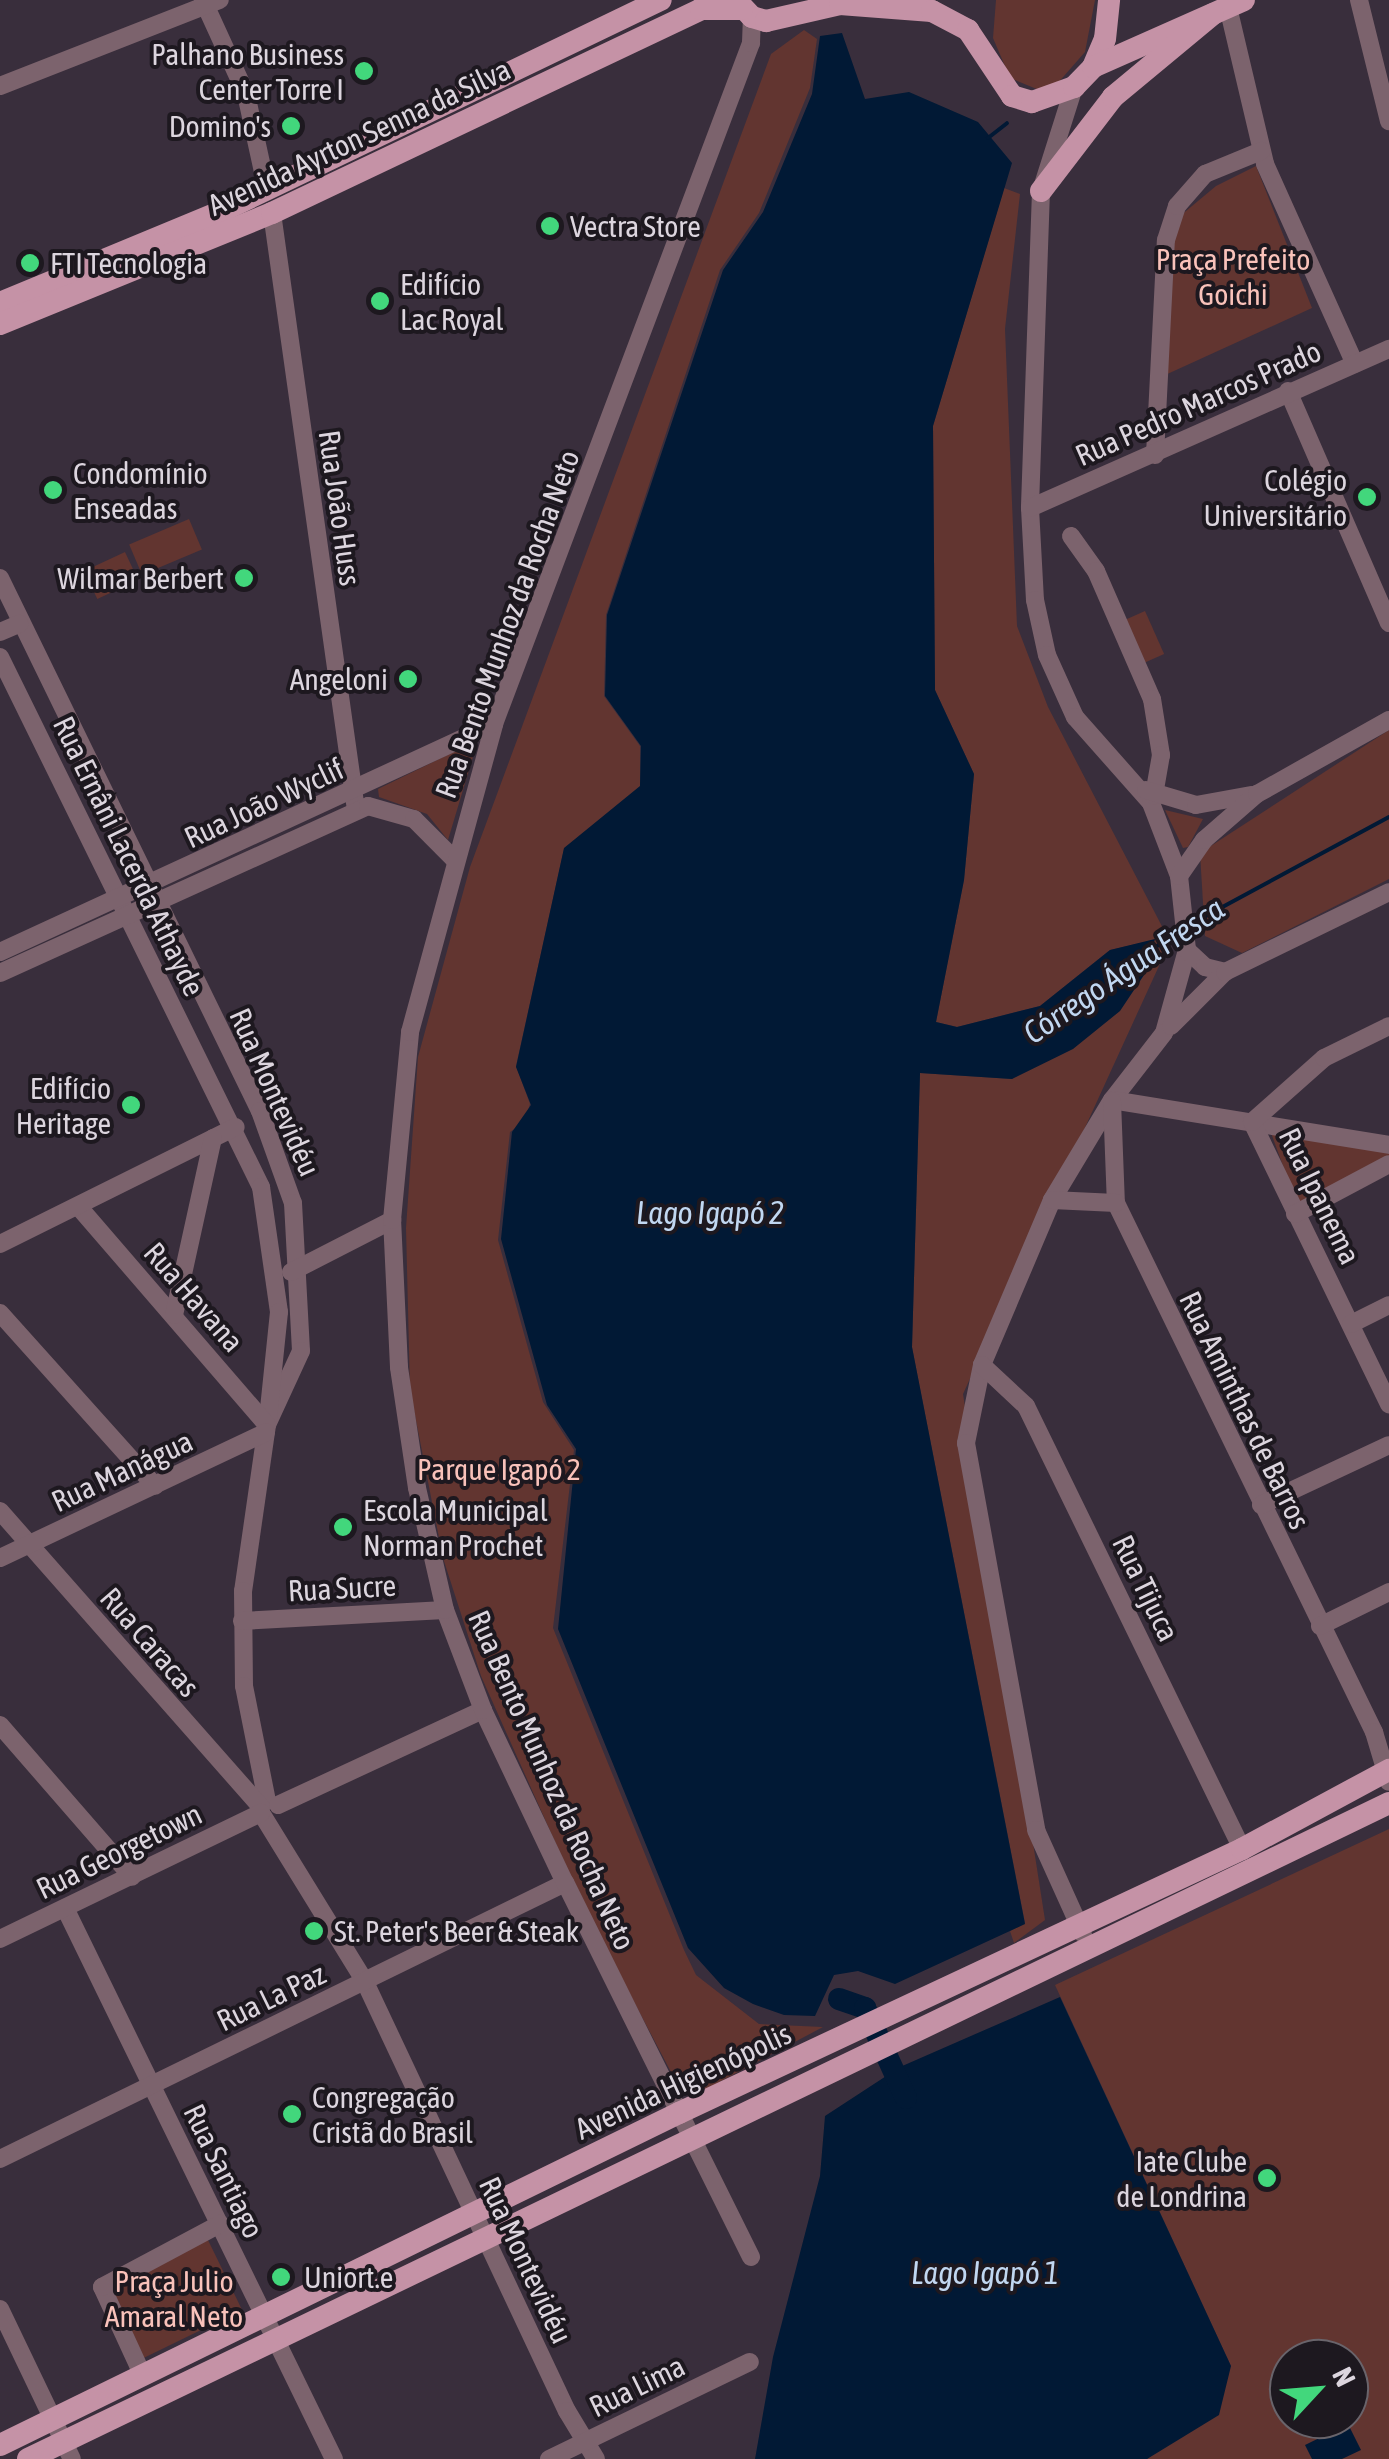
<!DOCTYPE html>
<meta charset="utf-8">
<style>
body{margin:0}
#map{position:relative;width:1389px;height:2459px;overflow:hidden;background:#392e3c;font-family:"Asap Condensed",sans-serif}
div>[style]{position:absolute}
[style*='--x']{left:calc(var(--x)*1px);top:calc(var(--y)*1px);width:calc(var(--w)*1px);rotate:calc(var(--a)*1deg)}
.green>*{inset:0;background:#623530;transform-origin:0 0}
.water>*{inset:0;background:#011935}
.stream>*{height:4px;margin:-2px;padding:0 2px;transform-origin:2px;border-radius:2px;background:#011935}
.river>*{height:22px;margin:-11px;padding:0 11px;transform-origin:11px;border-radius:11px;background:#011935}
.minor>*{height:18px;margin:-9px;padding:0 9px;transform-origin:9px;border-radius:9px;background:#7c636d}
.major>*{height:22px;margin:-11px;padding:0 11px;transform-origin:11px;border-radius:11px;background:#c592a6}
.dots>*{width:28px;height:28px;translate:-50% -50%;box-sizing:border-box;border:5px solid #1d181f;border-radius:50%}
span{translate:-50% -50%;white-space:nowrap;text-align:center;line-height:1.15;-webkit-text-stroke:8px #1d181f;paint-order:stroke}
.poi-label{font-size:30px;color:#dcd5de}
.right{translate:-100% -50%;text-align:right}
.left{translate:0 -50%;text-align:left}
.street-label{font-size:30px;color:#dcd5de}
.park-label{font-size:30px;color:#f9c2ba}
.water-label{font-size:32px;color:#c1d7f1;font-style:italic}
.north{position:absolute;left:1269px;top:2339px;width:100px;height:100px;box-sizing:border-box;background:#1d181f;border:2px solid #69646b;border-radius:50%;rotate:64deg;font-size:28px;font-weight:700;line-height:40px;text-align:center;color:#dcd5de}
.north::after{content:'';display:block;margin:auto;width:35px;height:45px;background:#42d77c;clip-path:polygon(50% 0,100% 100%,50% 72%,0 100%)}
</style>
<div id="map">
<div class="green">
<div style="clip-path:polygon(996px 0,1095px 0,1085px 52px,1057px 84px,1039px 90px,1010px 78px,993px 38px)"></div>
<div style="clip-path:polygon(804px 30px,817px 39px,810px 88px,759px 213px,720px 270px,606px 615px,604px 696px,640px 746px,640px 787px,564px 849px,516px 1066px,530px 1104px,524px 1122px,510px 1132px,498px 1240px,543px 1402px,574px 1450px,553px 1628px,684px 1950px,696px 1975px,759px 2024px,823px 2027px,691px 2097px,681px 2091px,585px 1909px,481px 1676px,443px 1558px,410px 1390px,406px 1228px,418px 1057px,470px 867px,771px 54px)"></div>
<div style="clip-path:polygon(1256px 166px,1312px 308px,1163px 376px,1169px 244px,1180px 216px,1216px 186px)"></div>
<div style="clip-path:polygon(1004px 188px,1020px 194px,1005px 329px,1017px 626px,1048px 707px,1167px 936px,1164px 955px,963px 1394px,1045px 1920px,1014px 1943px,1010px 1931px,1025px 1923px,912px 1347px,920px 1073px,1012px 1079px,1154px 940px,1110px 950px,1040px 1006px,957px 1027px,936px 1022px,964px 880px,974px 774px,935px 690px,933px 426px)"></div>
<div style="left:189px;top:519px;width:33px;height:65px;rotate:67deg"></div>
<div style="left:125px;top:552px;width:31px;height:45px;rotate:65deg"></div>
<div style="left:1145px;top:611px;width:47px;height:29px;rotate:66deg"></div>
<div style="clip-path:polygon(1389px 730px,1389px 879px,1242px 953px,1205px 936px,1200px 853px)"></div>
<div style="clip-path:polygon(478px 740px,448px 840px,427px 814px,379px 797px,378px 789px)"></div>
<div style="clip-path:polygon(1165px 810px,1203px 819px,1188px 847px,1183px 848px)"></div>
<div style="clip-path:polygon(1270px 1130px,1389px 1150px,1389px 1158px,1299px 1210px)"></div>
<div style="clip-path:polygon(evenodd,1389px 1829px,1389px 2459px,1147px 2459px,1231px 2366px,1055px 1985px,1389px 1829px,1289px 2359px,1349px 2359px,1349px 2419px,1289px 2419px,1289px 2359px)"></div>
<div style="left:207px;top:2238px;width:80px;height:113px;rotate:64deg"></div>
</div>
<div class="water">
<div style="clip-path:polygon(842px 33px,865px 99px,909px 92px,978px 122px,1012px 163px,933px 426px,935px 690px,974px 774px,964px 880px,936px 1022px,957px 1027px,1040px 1006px,1110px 950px,1155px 939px,1144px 975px,1120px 1011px,1073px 1049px,1012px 1079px,920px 1073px,912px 1347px,1025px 1924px,895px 1984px,858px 1971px,834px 1975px,815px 2016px,784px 2015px,753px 2004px,724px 1988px,688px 1948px,558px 1629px,576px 1449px,547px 1405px,501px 1239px,512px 1132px,531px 1105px,516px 1067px,564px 848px,640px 786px,641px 746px,605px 696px,607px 615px,723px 270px,763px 212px,812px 94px,820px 36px)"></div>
<div style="clip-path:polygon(1060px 1997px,1231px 2366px,1219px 2415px,1147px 2459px,755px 2459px,773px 2357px,820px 2176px,825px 2116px,900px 2067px)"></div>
<div style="clip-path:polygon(1348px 2424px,1361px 2450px,1342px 2459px,1312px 2459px,1305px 2445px)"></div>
</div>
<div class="stream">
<div style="--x:988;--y:138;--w:24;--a:-38"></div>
<div style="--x:1191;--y:924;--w:225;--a:-28.4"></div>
<div style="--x:1149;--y:951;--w:36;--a:-32"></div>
</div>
<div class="river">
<div style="--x:839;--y:1999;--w:28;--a:19"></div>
<div style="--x:865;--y:2008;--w:99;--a:65.5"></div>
</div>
<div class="minor">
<div style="--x:203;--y:0;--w:103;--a:65.4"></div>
<div style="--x:246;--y:94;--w:98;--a:77.7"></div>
<div style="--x:1359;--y:0;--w:125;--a:76.1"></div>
<div style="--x:1228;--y:7;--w:161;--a:76.7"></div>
<div style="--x:1265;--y:164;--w:219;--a:65.8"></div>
<div style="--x:0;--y:86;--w:236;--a:-21.4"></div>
<div style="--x:1074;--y:87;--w:109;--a:107.6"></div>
<div style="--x:1041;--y:191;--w:317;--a:92"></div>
<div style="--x:1030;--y:508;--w:92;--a:86.9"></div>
<div style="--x:1035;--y:600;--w:56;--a:77.7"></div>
<div style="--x:1047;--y:655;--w:68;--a:65.7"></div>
<div style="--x:1075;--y:717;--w:115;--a:48.5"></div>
<div style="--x:1151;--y:803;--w:78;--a:69"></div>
<div style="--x:1179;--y:876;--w:74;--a:83.8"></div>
<div style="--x:1187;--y:950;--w:86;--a:105.5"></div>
<div style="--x:1164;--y:1033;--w:85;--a:127.8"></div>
<div style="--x:1112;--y:1100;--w:117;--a:121"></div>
<div style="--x:1052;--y:1200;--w:179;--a:113"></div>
<div style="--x:982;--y:1365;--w:80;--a:101.6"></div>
<div style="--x:966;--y:1443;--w:393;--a:79.7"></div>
<div style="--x:1036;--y:1830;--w:114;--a:65.7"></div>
<div style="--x:272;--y:213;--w:603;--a:81.99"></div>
<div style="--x:1288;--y:391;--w:253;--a:66.5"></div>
<div style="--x:1155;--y:455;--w:215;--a:-87.1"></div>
<div style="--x:1166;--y:240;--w:36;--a:-72"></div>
<div style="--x:1177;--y:206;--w:43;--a:-48.8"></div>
<div style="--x:1205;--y:174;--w:61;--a:-22.3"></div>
<div style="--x:1030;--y:508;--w:393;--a:-23.9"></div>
<div style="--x:1071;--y:536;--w:43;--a:54.5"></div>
<div style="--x:1096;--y:571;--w:140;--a:66.4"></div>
<div style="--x:1152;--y:699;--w:57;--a:80.9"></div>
<div style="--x:1161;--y:755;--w:41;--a:99.9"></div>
<div style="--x:0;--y:578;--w:593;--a:64"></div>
<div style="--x:260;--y:1111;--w:98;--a:70.3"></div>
<div style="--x:293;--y:1203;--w:148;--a:86.9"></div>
<div style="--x:301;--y:1351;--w:81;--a:114.7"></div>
<div style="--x:267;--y:1425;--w:168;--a:98.2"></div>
<div style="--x:243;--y:1591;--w:95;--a:89.4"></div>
<div style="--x:244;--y:1686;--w:117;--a:78.7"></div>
<div style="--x:0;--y:632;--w:21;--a:-23"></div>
<div style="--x:0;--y:657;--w:591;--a:63.78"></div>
<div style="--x:261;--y:1187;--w:126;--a:81.8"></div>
<div style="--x:279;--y:1312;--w:108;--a:95.9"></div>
<div style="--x:1146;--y:790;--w:52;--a:16.7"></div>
<div style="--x:1196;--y:805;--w:56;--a:-10.3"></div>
<div style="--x:1179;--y:876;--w:44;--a:-55.2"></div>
<div style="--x:1204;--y:840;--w:70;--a:-41"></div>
<div style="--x:1257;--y:794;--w:151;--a:-29.3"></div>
<div style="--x:1187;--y:950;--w:25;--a:43"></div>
<div style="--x:1205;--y:967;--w:21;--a:14"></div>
<div style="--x:0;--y:952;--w:544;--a:-24.78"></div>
<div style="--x:0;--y:973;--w:404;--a:-24.4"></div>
<div style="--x:368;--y:806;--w:48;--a:15.8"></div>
<div style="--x:414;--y:819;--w:58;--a:45"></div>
<div style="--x:1171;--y:1026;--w:76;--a:-45"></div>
<div style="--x:1225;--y:972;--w:182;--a:-26"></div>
<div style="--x:1112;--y:1100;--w:281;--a:9.2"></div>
<div style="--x:1112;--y:1101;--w:102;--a:87.8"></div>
<div style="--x:1116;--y:1203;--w:589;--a:64"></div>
<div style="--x:1374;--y:1732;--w:52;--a:73.3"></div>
<div style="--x:1252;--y:1122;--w:314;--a:64.1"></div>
<div style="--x:1252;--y:1122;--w:96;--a:-41.6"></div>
<div style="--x:1324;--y:1058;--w:72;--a:-26.2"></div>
<div style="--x:1052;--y:1200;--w:64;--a:2.7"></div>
<div style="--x:78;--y:1206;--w:289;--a:49.2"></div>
<div style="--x:1295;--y:1214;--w:106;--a:-28"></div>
<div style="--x:0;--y:1244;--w:263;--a:-26.4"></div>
<div style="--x:291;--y:1272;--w:114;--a:-27.2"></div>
<div style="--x:0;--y:1313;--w:232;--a:48.1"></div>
<div style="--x:174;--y:1315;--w:181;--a:-77.6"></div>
<div style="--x:1351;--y:1324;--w:42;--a:-26.6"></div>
<div style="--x:982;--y:1365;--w:60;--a:43"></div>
<div style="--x:1026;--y:1406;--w:493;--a:64"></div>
<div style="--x:1261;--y:1505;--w:141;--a:-25.1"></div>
<div style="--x:0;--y:1511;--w:395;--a:48.6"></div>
<div style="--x:0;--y:1558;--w:294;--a:-25.3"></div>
<div style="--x:242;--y:1621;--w:203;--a:-3.1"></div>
<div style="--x:1320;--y:1626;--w:77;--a:-26.2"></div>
<div style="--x:0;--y:1725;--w:201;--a:49"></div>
<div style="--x:278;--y:1805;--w:226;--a:-24.9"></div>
<div style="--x:263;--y:1816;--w:195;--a:58.4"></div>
<div style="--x:365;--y:1982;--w:474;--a:64.8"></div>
<div style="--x:567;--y:2411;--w:56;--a:58.9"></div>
<div style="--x:65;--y:1908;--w:613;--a:63.98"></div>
<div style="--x:0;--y:1939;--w:290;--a:-25.8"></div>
<div style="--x:0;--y:2159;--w:629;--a:-26.04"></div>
<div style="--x:751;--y:2257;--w:418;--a:-116.4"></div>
<div style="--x:565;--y:1883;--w:191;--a:-115.4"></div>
<div style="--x:483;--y:1710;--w:107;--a:-110.8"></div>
<div style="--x:445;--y:1610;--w:125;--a:-102.9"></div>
<div style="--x:417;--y:1488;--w:122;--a:-98.5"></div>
<div style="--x:399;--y:1367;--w:147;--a:-92.7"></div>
<div style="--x:392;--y:1220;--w:189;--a:-84.5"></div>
<div style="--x:410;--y:1032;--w:319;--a:-74.7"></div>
<div style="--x:494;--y:724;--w:728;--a:-69.32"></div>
<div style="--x:751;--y:43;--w:26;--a:-88"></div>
<div style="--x:0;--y:2309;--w:166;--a:64.4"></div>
<div style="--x:143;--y:2376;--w:98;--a:-114.7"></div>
<div style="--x:102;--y:2287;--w:134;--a:-28.1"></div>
<div style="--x:549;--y:2459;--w:223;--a:-25.8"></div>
</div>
<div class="major">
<div style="--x:736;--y:0;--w:23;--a:47"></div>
<div style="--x:752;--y:17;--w:15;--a:16"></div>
<div style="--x:766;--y:21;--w:76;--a:-12.9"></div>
<div style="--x:840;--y:4;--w:92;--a:4.4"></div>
<div style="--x:932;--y:11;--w:41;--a:27.8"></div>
<div style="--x:968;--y:30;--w:79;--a:56.3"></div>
<div style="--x:1012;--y:96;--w:21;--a:17"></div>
<div style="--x:1032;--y:102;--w:45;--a:-19.7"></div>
<div style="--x:1074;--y:87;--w:28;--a:-46"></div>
<div style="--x:1093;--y:67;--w:30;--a:-67"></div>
<div style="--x:1105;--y:39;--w:39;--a:-84"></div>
<div style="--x:1093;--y:67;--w:165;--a:-23.9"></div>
<div style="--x:1041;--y:191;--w:118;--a:-52.5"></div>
<div style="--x:1113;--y:97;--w:130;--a:-39.7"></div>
<div style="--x:0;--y:303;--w:238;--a:-22.5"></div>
<div style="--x:220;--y:212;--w:489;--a:-25.7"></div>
<div style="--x:0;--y:324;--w:294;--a:-22.2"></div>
<div style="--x:272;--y:213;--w:475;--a:-25.4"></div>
<div style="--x:701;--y:9;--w:41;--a:0"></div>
<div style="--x:0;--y:2445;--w:756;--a:-26.06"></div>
<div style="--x:679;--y:2113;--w:622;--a:-25.12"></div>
<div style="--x:1242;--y:1849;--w:167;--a:-28.3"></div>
<div style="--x:28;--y:2459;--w:1511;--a:-25.73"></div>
</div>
<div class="dots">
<div style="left:364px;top:71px;background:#42d77c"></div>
<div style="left:291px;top:126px;background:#42d77c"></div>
<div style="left:550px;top:226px;background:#42d77c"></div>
<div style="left:30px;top:263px;background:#42d77c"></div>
<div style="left:380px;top:301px;background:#42d77c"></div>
<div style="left:53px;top:490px;background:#42d77c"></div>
<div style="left:1367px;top:497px;background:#42d77c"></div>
<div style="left:244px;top:578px;background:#42d77c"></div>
<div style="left:408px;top:679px;background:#42d77c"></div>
<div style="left:131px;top:1105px;background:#42d77c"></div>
<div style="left:343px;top:1527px;background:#42d77c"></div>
<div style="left:314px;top:1931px;background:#42d77c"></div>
<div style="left:292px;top:2114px;background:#42d77c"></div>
<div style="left:1267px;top:2178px;background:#42d77c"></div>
<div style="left:281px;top:2277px;background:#42d77c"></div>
</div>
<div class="poi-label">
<span class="right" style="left:344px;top:71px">Palhano Business<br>Center Torre I</span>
<span class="right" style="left:271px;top:126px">Domino's</span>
<span class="left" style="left:570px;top:226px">Vectra Store</span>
<span class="left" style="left:50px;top:263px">FTI Tecnologia</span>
<span class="left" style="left:400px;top:301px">Edifício<br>Lac Royal</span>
<span class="left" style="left:73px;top:490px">Condomínio<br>Enseadas</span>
<span class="right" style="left:1347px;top:497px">Colégio<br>Universitário</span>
<span class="right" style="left:224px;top:578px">Wilmar Berbert</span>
<span class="right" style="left:388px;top:679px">Angeloni</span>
<span class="right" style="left:111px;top:1105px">Edifício<br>Heritage</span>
<span class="left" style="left:363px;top:1527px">Escola Municipal<br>Norman Prochet</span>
<span class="left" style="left:334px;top:1931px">St. Peter's Beer &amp; Steak</span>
<span class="left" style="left:312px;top:2114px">Congregação<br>Cristã do Brasil</span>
<span class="right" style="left:1247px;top:2178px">Iate Clube<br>de Londrina</span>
<span class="left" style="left:304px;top:2277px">Uniort.e</span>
</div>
<div class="street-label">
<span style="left:359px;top:137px;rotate:-25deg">Avenida Ayrton Senna da Silva</span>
<span style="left:1198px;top:403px;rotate:-24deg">Rua Pedro Marcos Prado</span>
<span style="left:340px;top:508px;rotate:82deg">Rua João Huss</span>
<span style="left:507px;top:624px;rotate:-70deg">Rua Bento Munhoz da Rocha Neto</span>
<span style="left:264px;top:803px;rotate:-25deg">Rua João Wyclif</span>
<span style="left:129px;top:856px;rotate:64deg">Rua Ernâni Lacerda Athayde</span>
<span style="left:275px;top:1092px;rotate:66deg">Rua Montevidéu</span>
<span style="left:1320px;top:1196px;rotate:64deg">Rua Ipanema</span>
<span style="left:194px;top:1297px;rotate:49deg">Rua Havana</span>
<span style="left:1245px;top:1410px;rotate:64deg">Rua Aminthas de Barros</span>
<span style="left:122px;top:1471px;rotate:-25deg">Rua Manágua</span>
<span style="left:342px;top:1588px;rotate:-3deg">Rua Sucre</span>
<span style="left:1146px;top:1588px;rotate:64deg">Rua Tijuca</span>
<span style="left:150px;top:1642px;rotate:49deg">Rua Caracas</span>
<span style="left:552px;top:1780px;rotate:66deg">Rua Bento Munhoz da Rocha Neto</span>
<span style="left:119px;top:1851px;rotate:-26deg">Rua Georgetown</span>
<span style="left:271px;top:1997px;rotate:-26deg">Rua La Paz</span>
<span style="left:683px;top:2081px;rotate:-25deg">Avenida Higienópolis</span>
<span style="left:224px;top:2171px;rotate:64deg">Rua Santiago</span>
<span style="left:526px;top:2260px;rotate:65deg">Rua Montevidéu</span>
<span style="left:637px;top:2386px;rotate:-26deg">Rua Lima</span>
</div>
<div class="park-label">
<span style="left:1233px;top:276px">Praça Prefeito<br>Goichi</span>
<span style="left:499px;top:1469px">Parque Igapó 2</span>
<span style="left:174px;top:2298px">Praça Julio<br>Amaral Neto</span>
</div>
<div class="water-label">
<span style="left:1124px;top:971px;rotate:-34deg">Córrego Água Fresca</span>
<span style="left:710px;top:1213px">Lago Igapó 2</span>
<span style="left:985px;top:2273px">Lago Igapó 1</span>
</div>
<div class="north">N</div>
</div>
